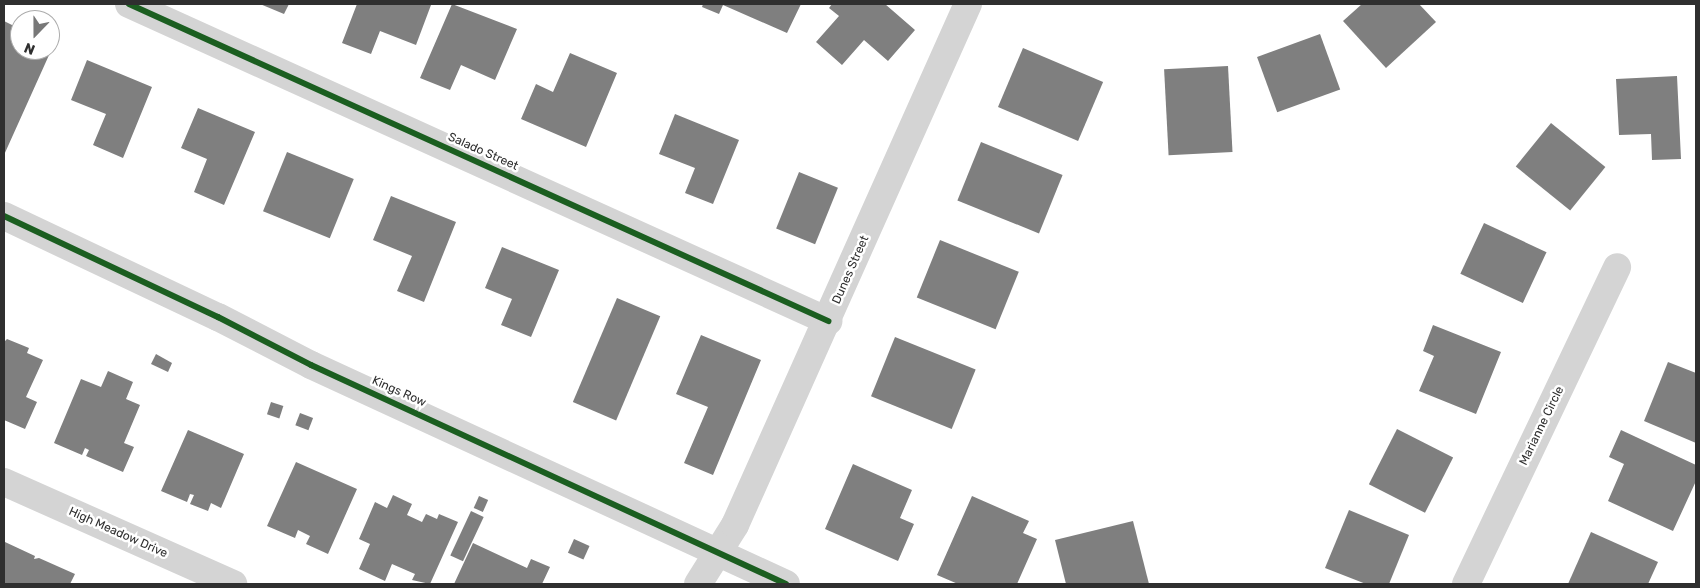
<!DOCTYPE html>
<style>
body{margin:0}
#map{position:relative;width:1700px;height:588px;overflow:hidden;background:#fff;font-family:Rubik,sans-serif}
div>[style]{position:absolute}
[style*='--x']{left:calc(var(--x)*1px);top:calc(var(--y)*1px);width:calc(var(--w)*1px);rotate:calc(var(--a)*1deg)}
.building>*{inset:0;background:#7f7f7f;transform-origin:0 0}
.minor>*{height:28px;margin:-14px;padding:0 14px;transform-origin:14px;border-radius:14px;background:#d4d4d4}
.cycleway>*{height:6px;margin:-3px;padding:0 3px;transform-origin:3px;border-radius:3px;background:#1b5e20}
span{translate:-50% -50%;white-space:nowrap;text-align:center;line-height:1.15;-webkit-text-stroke:5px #fff;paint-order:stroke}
.street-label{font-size:12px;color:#2f2f2f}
.frame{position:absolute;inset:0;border:5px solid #2f2f2f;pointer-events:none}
.north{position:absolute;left:10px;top:10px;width:50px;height:50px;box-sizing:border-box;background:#fff;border:1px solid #acacac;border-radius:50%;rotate:202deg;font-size:14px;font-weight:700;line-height:20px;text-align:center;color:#2f2f2f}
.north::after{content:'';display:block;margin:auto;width:18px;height:22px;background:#787878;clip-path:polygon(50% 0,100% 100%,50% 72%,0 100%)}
</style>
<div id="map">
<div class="building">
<div style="clip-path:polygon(260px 4px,289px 4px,284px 14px)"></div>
<div style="clip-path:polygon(357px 4px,428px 4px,431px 5px,416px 45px,380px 31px,371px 54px,342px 43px)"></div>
<div style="clip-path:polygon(452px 4px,517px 29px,495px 80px,461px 65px,450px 90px,420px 78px)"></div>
<div style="clip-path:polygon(703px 4px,801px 4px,787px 33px,723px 5px,719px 14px,702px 7px)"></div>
<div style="clip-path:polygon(832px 4px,885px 4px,915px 30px,888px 61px,864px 40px,842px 65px,816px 42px,839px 16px,829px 8px)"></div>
<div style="clip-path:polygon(1362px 4px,1419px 4px,1436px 22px,1386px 68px,1343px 21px)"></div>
<div style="clip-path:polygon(4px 21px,20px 29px,20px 50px,50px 50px,50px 42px,54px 44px,4px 155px)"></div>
<div style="left:1320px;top:34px;width:59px;height:67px;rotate:70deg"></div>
<div style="left:1023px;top:48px;width:87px;height:64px;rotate:23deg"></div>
<div style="clip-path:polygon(570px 53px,617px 73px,586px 147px,521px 119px,536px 84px,553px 92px)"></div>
<div style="clip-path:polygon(87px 60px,152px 87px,123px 158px,93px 145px,106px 114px,71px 100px)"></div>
<div style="left:1228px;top:66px;width:86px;height:64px;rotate:87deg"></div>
<div style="clip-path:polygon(1677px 76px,1681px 159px,1652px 160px,1651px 134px,1619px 135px,1616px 79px)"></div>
<div style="clip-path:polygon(198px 108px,255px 132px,224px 205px,194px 192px,207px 159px,181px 148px)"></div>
<div style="clip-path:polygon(675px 114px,739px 140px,713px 204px,685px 193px,695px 168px,659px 154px)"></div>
<div style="left:1551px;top:123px;width:70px;height:56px;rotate:39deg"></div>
<div style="left:981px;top:142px;width:88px;height:63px;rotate:22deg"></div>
<div style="left:287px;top:152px;width:72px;height:64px;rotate:22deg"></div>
<div style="left:799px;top:172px;width:42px;height:61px;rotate:22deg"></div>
<div style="clip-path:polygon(391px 196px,456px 222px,424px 302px,397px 291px,412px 256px,373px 240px)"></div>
<div style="left:1484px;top:223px;width:69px;height:56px;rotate:25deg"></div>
<div style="left:940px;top:240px;width:85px;height:62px;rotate:22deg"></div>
<div style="clip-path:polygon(502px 247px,559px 270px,531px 337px,501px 325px,512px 299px,485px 288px)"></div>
<div style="left:617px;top:298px;width:47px;height:113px;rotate:23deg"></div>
<div style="clip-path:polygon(1433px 325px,1501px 352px,1476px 414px,1419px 391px,1434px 356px,1423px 351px)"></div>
<div style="clip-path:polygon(701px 335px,761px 360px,713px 475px,684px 463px,708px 407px,676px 394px)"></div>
<div style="left:895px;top:337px;width:87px;height:64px;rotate:22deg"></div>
<div style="clip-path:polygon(7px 339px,29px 348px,27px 353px,43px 360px,26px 397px,37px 402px,25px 429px,4px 420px,4px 342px)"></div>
<div style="clip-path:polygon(156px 354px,172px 363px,168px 372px,151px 364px)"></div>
<div style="clip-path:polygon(1668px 362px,1696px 373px,1696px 443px,1644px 421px)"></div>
<div style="clip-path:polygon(108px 371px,133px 382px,126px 399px,140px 405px,124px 443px,134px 447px,123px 472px,86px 456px,89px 450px,85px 448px,82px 455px,54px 443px,81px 379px,101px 387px)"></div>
<div style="left:271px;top:402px;width:13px;height:13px;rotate:18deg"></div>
<div style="left:300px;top:413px;width:14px;height:13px;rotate:21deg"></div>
<div style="left:1397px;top:429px;width:63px;height:62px;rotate:27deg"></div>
<div style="clip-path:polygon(188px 430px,244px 454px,221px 508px,211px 503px,208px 511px,190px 504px,194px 495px,190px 494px,187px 502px,161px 491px)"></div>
<div style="clip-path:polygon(1621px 430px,1696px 465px,1696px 481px,1673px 531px,1608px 501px,1624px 464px,1609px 457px)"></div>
<div style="clip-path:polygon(296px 462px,357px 489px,328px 554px,306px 544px,310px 536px,298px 530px,295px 538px,267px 526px)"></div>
<div style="clip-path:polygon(853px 464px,912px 490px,900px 518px,914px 524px,898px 561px,825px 529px)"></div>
<div style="clip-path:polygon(393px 495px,412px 504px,407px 515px,422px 522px,426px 514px,437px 519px,439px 514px,458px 522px,430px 584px,412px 580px,415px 574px,392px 564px,385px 581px,359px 569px,370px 544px,359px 539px,369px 516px,375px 502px,387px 508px)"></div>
<div style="left:479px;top:496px;width:10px;height:13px;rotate:24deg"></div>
<div style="clip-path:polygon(972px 496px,1029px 521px,1023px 533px,1037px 539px,1017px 584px,958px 584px,937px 575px)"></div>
<div style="clip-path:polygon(1349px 510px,1409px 535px,1389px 584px,1366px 584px,1325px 568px)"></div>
<div style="left:471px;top:511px;width:14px;height:49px;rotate:25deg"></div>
<div style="clip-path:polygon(1133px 521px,1149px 584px,1066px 584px,1055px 540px)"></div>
<div style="clip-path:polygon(1591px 532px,1658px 562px,1648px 584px,1568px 584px)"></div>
<div style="left:574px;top:539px;width:17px;height:15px;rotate:24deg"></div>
<div style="clip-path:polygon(5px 542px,35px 556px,34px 559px,39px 558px,75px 574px,70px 584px,4px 584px)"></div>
<div style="clip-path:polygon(473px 543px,527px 568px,531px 559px,550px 567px,542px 584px,454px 584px)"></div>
</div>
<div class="minor">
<div style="--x:129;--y:4;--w:768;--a:24.39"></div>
<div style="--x:4;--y:216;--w:237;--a:25.3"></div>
<div style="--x:218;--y:317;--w:105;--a:27.3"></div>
<div style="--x:311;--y:365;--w:523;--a:24.75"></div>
<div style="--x:4;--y:482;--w:251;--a:24"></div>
<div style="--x:698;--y:584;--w:70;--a:-57.9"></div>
<div style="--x:735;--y:525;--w:571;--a:-65.91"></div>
<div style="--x:1466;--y:584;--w:351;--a:-64.5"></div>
</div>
<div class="cycleway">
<div style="--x:129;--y:4;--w:768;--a:24.39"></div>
<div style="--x:4;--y:216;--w:237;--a:25.3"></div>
<div style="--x:218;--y:317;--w:105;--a:27.3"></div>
<div style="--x:311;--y:365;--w:523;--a:24.75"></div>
</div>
<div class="street-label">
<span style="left:483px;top:152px;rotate:24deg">Salado Street</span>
<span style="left:851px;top:270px;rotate:-66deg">Dunes Street</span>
<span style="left:399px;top:392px;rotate:24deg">Kings Row</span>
<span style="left:1542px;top:426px;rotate:-64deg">Marianne Circle</span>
<span style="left:118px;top:533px;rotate:24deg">High Meadow Drive</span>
</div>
<div class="frame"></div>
<div class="north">N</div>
</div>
